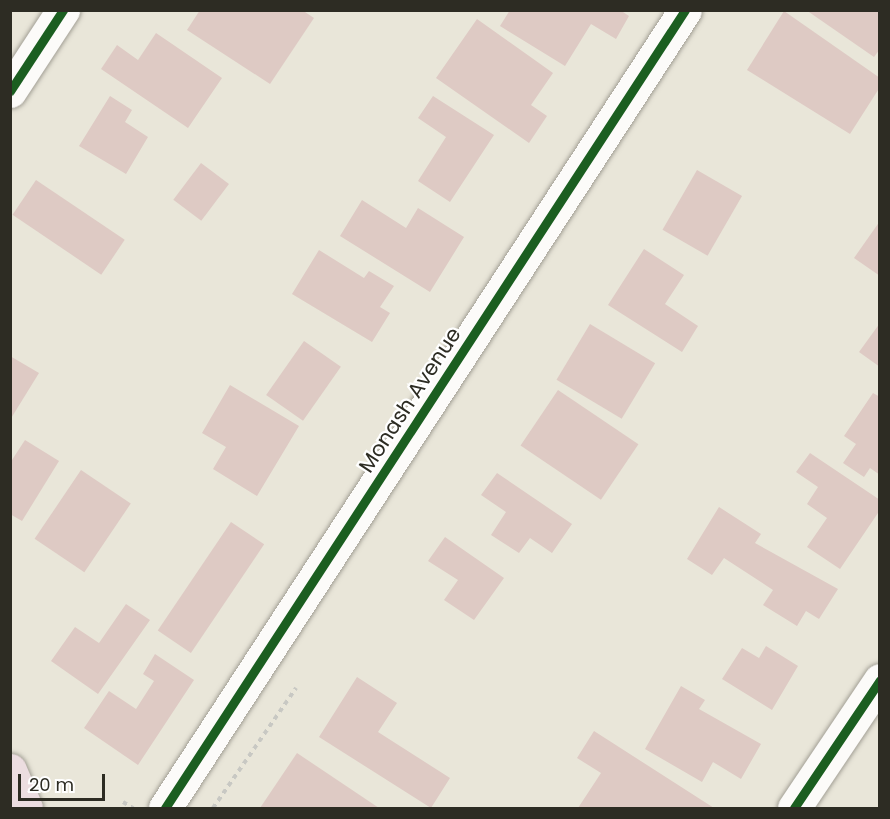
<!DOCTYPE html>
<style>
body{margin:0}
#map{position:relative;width:890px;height:819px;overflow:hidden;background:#e9e6d9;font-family:Poppins,sans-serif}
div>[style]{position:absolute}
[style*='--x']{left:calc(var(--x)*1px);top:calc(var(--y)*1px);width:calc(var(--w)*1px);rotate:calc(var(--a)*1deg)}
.building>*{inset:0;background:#decac4;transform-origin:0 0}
.path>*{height:4px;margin-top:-2px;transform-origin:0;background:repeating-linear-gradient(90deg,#c8c8c3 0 4.5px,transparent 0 9px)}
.roads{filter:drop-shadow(0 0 2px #a29f95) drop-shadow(0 0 2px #a29f95)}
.street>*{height:33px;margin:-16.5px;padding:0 16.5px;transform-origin:16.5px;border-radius:16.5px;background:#fcfbf9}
.highway>*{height:33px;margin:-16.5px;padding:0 16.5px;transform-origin:16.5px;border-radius:16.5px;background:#ecdde0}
.cycleway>*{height:9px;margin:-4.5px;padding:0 4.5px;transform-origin:4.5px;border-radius:4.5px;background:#1b5e20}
span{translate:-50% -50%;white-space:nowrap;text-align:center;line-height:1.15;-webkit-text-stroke:4.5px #fff;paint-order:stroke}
.street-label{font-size:21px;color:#2d2c23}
.frame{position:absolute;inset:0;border:12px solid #2d2c23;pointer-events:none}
.scale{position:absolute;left:18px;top:774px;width:87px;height:27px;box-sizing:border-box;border:3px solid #2d2c23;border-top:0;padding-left:8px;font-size:18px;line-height:21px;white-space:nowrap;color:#2d2c23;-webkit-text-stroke:4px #fff;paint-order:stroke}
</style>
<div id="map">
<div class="building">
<div style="clip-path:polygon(200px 10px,302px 10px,314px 18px,270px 84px,187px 30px)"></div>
<div style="clip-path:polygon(510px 10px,620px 10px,629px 16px,616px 39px,591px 24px,565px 66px,500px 26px)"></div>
<div style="clip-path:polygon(806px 10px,880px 10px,880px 49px,874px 57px)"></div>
<div style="clip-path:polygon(784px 11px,880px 78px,880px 87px,850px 134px,747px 70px)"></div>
<div style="clip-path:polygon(477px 19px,553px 73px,531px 105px,547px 116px,529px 143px,436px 78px)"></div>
<div style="clip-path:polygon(156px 33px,222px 78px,188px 128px,101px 69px,117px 45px,138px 60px)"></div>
<div style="clip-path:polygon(110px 96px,132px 110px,125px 122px,148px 137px,126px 174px,79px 146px)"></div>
<div style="clip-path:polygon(433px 96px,494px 135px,450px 202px,418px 181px,446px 137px,418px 118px)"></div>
<div style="left:201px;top:163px;width:35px;height:46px;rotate:37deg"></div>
<div style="left:697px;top:170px;width:52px;height:69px;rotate:30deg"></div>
<div style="left:36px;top:180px;width:107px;height:42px;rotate:34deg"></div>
<div style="clip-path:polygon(362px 200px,406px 228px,418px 208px,464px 237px,430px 292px,340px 236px)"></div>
<div style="clip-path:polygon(880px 221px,880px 276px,854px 258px)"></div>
<div style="clip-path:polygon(644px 249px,684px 275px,665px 304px,698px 326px,682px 352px,608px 305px)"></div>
<div style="clip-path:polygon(319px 250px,364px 278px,369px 271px,394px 286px,380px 307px,390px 313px,372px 342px,292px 294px)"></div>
<div style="clip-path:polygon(880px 323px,880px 367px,859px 352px)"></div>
<div style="left:590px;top:324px;width:76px;height:65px;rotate:31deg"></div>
<div style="left:304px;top:341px;width:45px;height:66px;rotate:35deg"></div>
<div style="clip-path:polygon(10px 356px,39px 373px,10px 420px)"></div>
<div style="clip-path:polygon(230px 385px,299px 426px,257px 496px,213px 469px,226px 447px,202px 433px)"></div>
<div style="left:558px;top:390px;width:97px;height:67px;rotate:34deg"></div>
<div style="clip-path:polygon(873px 393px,880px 397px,880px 475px,870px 468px,864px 477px,843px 463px,856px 444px,844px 436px)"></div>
<div style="clip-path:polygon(25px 440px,59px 461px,22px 521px,10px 514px,10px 463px)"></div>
<div style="clip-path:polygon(810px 453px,880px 500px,880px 510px,840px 569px,807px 547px,827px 518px,807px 504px,818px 487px,796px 472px)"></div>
<div style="left:81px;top:470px;width:60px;height:83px;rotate:34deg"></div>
<div style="clip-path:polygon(497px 473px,572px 524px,552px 553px,530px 538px,519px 553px,491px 535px,506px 512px,481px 495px)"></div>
<div style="clip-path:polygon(719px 507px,761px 534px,755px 543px,838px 589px,819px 619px,806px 611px,797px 626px,763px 605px,773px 590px,724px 558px,712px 575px,687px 559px)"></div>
<div style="left:231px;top:522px;width:40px;height:131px;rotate:34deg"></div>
<div style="clip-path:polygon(445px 537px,504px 578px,474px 620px,444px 600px,458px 580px,428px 561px)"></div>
<div style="clip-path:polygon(126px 604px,150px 620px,98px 694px,51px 661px,75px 627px,99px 643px)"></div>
<div style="clip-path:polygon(766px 646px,798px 666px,772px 710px,722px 679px,742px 648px,759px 658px)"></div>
<div style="clip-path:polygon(155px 654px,194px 680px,138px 765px,84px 728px,109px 691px,136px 709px,154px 681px,143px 674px)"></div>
<div style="clip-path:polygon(357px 677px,397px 703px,378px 732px,450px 778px,431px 808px,319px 737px)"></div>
<div style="clip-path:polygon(681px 686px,705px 700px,699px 709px,761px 744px,741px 779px,713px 762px,702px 782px,645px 749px)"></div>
<div style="clip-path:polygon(594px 731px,714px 808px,578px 808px,601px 773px,577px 758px)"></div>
<div style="clip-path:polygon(297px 753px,379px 808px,260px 808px)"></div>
</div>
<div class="path">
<div style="--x:123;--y:802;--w:12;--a:31"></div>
<div style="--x:213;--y:808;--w:146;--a:-55.3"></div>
</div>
<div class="roads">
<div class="street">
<div style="--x:10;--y:91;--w:97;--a:-56.8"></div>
<div style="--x:165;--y:808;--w:952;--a:-56.91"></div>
<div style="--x:794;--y:808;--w:154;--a:-56.1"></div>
</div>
<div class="highway">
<div style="--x:10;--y:770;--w:41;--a:67.2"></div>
</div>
</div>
<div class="cycleway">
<div style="--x:10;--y:91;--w:97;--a:-56.8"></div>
<div style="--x:165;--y:808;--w:952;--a:-56.91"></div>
<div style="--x:794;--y:808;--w:154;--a:-56.1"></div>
</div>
<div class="street-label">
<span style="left:410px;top:400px;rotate:-57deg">Monash Avenue</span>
</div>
<div class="frame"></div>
<div class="scale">20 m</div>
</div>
